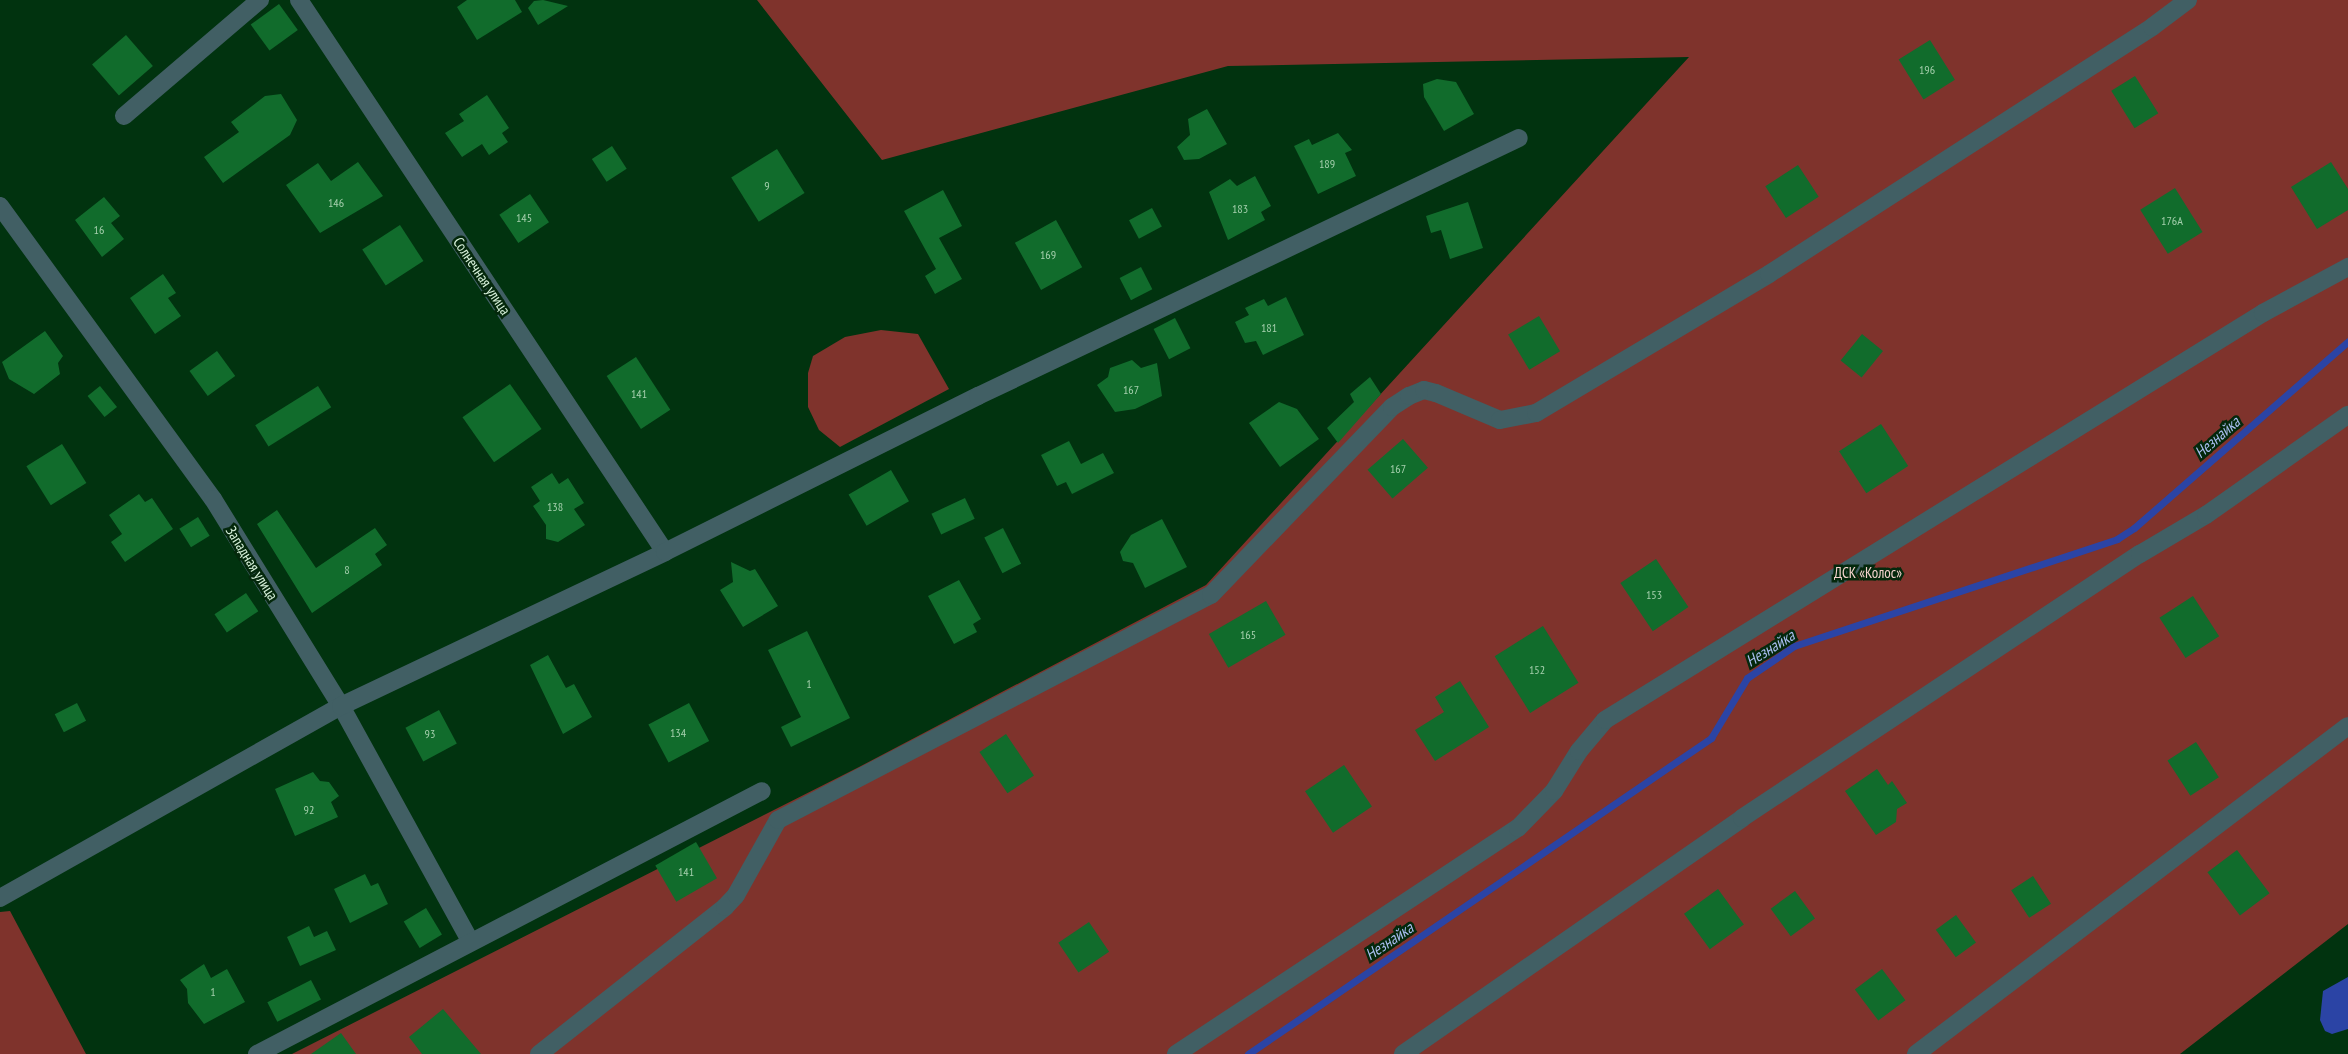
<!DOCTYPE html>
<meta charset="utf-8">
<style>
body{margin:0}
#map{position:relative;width:2348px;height:1054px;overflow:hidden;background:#01330f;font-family:"PT Sans Narrow",sans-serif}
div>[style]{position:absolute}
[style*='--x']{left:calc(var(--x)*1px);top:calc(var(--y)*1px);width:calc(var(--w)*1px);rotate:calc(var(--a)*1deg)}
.green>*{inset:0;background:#7f332c}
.water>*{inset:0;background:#2b44a5}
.stream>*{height:7px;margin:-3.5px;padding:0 3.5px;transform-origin:3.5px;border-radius:3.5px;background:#2b44a5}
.building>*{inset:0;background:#116c2c;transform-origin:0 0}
.minor>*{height:18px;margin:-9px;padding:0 9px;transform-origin:9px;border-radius:9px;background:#415f64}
span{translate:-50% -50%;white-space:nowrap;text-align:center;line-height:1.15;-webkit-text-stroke:5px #04280c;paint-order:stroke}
.number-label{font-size:12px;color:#a6d0ae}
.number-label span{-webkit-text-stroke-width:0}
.street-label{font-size:15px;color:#d7f1da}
.park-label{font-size:15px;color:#f4d3ce}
.water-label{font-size:16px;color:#abbff2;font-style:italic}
</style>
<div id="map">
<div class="green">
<div style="clip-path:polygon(757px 0,2348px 0,2348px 924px,2180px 1054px,292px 1054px,859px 767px,1206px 585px,1689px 57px,1228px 66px,882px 160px)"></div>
<div style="clip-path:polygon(881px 330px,918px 334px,949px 389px,840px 447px,819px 430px,808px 407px,808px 373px,813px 356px,845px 337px)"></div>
<div style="clip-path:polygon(10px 911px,86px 1054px,0 1054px,0 912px)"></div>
</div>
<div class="water">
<div style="clip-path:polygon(2348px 977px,2348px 1029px,2332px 1034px,2325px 1031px,2320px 1020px,2323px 991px)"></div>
</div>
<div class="stream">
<div style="--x:1248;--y:1054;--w:561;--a:-34.31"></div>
<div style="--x:1711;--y:738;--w:70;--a:-59"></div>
<div style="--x:1747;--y:678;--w:57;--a:-34.2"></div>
<div style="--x:1794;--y:646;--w:340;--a:-18.3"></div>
<div style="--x:2117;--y:539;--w:20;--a:-33"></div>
<div style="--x:2134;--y:528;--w:284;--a:-41.1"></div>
</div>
<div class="building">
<div style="clip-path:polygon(467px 0,515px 0,522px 12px,477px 40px,457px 7px)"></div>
<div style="clip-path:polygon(543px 0,568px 6px,538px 25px,528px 8px,534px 1px)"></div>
<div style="left:279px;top:4px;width:32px;height:35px;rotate:54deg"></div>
<div style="left:126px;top:35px;width:41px;height:45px;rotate:49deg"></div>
<div style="left:1930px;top:40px;width:47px;height:37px;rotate:58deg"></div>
<div style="left:2135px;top:76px;width:44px;height:28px;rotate:58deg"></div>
<div style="clip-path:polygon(1437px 79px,1456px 82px,1474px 114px,1444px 131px,1424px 97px,1423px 84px)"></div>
<div style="clip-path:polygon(281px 94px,297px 120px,290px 135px,223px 183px,204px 157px,239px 132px,231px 122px,265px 96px)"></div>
<div style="clip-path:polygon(487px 95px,509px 128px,502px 133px,508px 142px,489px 155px,482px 144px,462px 157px,445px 133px,464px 121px,459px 114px)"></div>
<div style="clip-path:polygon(1207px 109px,1227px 144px,1199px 159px,1184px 160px,1177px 147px,1190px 135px,1188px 119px)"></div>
<div style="clip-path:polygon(1338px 133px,1352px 150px,1345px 153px,1356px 176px,1318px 194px,1294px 146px,1309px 139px,1312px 145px)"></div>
<div style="left:612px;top:146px;width:27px;height:24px;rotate:57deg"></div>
<div style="left:777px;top:149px;width:52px;height:54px;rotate:58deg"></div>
<div style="clip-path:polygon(358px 162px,383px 196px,320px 233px,286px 185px,318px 163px,331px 181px)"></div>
<div style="clip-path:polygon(2331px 162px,2348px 189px,2348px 210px,2317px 229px,2291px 187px)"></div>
<div style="left:1798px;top:165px;width:38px;height:39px;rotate:57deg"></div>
<div style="clip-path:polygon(1255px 176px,1271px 206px,1261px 212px,1265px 220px,1228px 240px,1209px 192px,1230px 179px,1237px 186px)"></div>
<div style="left:2175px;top:188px;width:52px;height:41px;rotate:58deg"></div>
<div style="clip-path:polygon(943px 190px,962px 226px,939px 238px,962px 279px,935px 294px,925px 276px,936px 269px,904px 211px)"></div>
<div style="left:530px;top:194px;width:34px;height:37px;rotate:56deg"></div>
<div style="clip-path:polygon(104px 197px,120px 216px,111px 223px,124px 239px,102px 257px,75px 220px)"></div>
<div style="clip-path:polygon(1468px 202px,1483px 248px,1450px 259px,1441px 230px,1431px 233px,1426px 216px)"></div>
<div style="left:1152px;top:208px;width:21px;height:26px;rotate:62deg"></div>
<div style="left:1056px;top:220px;width:54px;height:47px;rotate:61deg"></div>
<div style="left:400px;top:225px;width:43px;height:45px;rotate:57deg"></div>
<div style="left:1141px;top:267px;width:25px;height:24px;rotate:63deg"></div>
<div style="clip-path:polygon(163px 274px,176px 293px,168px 298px,181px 316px,155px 334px,130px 298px)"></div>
<div style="clip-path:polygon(1286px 297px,1304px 335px,1263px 355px,1256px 341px,1245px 343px,1235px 322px,1249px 315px,1245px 308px,1264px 299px,1268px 306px)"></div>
<div style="left:1539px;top:316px;width:41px;height:36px;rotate:59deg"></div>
<div style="left:1175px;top:318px;width:34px;height:24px;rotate:63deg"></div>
<div style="clip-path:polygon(45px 331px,63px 356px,58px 363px,60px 374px,34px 394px,9px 379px,2px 362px)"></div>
<div style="left:1862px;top:334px;width:27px;height:34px;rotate:39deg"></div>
<div style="left:217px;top:351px;width:31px;height:34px;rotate:54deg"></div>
<div style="left:636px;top:357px;width:63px;height:35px;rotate:57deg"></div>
<div style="clip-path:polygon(1132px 360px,1141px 368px,1157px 363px,1162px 396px,1135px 409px,1115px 412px,1097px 385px,1108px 377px,1110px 368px)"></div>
<div style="clip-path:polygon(1370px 377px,1381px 394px,1338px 443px,1327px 428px,1354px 402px,1350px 394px)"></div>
<div style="left:510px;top:384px;width:55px;height:58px;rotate:55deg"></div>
<div style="left:100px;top:386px;width:27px;height:16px;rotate:51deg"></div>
<div style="left:318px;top:386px;width:25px;height:74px;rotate:58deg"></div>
<div style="clip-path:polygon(1279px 402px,1297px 409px,1319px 439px,1280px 467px,1249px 423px)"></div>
<div style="left:1881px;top:424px;width:50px;height:50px;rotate:57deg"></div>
<div style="left:1403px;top:439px;width:38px;height:47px;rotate:49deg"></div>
<div style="clip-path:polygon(1069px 441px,1081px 464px,1103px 453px,1114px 473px,1072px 494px,1066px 482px,1057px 486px,1041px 455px)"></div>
<div style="left:62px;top:444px;width:46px;height:42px;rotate:58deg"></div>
<div style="left:891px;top:470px;width:36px;height:49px;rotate:60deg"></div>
<div style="clip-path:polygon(552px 473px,559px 484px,568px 478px,584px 503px,574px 509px,585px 525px,558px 542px,546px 539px,546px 525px,533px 506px,540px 501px,531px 487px)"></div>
<div style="clip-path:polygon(139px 494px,145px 502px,152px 498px,173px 529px,125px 562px,111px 542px,122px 534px,109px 515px)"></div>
<div style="left:965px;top:498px;width:23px;height:37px;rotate:65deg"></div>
<div style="clip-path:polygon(277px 510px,316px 568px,375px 528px,387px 545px,375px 554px,382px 565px,312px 613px,257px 524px)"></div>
<div style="left:198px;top:517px;width:22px;height:22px;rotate:58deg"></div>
<div style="clip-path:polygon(1162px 519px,1187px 567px,1145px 588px,1133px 563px,1123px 561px,1120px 552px,1131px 535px)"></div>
<div style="left:1003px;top:528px;width:40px;height:21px;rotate:63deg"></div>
<div style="left:1656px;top:559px;width:58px;height:43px;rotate:56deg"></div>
<div style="clip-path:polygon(731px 562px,750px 571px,755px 569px,778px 606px,743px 627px,720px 590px,733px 582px)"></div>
<div style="clip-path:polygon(959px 580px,981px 619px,973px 624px,977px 632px,954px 644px,928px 596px)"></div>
<div style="left:246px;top:593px;width:22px;height:38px;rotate:56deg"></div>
<div style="left:2193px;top:596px;width:48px;height:40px;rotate:57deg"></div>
<div style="left:1266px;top:601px;width:39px;height:66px;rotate:60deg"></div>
<div style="left:1543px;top:626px;width:67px;height:57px;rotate:58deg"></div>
<div style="clip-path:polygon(807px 631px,850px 718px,791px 747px,781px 727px,801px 717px,768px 650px)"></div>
<div style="clip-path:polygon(548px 655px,566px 688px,574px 684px,592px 717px,563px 734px,530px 665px)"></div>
<div style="clip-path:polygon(1460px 681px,1489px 727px,1435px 761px,1415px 730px,1444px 712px,1435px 697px)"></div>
<div style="left:77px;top:703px;width:20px;height:25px;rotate:63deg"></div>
<div style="left:689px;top:703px;width:43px;height:46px;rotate:62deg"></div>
<div style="left:439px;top:710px;width:38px;height:38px;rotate:62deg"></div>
<div style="left:1006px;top:734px;width:50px;height:32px;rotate:56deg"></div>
<div style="left:2196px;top:742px;width:42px;height:34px;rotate:57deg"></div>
<div style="left:1344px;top:765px;width:50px;height:47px;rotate:56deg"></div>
<div style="clip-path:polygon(1877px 769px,1888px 785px,1892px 781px,1907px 803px,1897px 809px,1896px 822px,1876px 835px,1845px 791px)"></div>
<div style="clip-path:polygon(313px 772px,320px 781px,329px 782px,339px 796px,331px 802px,338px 817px,295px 836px,275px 789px)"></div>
<div style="left:696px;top:842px;width:42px;height:47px;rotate:60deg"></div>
<div style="left:2237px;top:850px;width:54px;height:37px;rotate:53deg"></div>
<div style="clip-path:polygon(365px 874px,371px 886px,378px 883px,388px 904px,350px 923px,334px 889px)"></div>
<div style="left:2033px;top:876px;width:33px;height:26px;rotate:57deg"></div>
<div style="left:1718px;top:889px;width:44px;height:42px;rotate:54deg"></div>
<div style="left:1795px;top:891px;width:34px;height:30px;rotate:54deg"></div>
<div style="left:426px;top:908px;width:31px;height:26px;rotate:59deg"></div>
<div style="left:1956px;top:915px;width:34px;height:25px;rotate:54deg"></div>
<div style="left:1089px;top:922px;width:36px;height:37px;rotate:56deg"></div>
<div style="clip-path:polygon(309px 926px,314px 937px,327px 931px,336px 950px,300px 966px,287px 937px)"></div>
<div style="clip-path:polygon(204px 964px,211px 978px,227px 969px,245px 1002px,204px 1024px,188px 1003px,187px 989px,180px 980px)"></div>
<div style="left:1882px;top:969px;width:39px;height:34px;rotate:53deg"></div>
<div style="left:311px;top:980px;width:22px;height:49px;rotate:63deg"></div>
<div style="clip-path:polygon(443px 1009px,481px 1054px,422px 1054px,409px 1037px)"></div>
<div style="clip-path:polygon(341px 1033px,356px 1054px,311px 1054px)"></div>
</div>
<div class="minor">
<div style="--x:299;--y:0;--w:662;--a:56.45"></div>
<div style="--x:124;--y:116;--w:179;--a:-40.5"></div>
<div style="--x:0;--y:206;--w:362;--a:54"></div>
<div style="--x:213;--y:499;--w:243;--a:58.3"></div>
<div style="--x:341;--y:706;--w:269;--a:61.2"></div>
<div style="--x:0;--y:898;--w:391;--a:-29.4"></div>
<div style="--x:341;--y:706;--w:359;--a:-25.4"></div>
<div style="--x:665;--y:552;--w:350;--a:-26.5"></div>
<div style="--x:978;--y:396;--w:599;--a:-25.5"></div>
<div style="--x:257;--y:1054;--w:569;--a:-27.51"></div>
<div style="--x:539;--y:1054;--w:237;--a:-38.3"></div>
<div style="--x:725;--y:907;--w:16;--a:-47"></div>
<div style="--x:736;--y:895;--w:86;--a:-60.8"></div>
<div style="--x:778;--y:820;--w:488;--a:-27.5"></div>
<div style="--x:1211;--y:595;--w:261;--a:-46.1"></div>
<div style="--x:1392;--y:407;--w:20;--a:-33"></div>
<div style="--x:1409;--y:396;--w:16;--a:-22"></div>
<div style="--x:1424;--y:390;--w:12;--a:14"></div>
<div style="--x:1436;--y:393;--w:69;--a:22.9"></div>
<div style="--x:1500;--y:420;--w:37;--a:-11"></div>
<div style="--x:1536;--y:413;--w:271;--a:-30.8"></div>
<div style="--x:1769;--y:274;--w:456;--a:-32.8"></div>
<div style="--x:2152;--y:27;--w:45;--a:-36.9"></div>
<div style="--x:1176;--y:1054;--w:410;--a:-33.5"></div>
<div style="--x:1518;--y:828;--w:52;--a:-45.8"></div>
<div style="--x:1554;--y:791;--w:47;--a:-58"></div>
<div style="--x:1579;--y:751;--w:40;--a:-50"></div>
<div style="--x:1605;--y:720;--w:774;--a:-31.74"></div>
<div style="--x:2263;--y:313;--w:97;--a:-28.4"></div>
<div style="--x:1403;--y:1054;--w:413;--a:-34.8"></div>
<div style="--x:1742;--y:818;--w:478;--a:-33.6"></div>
<div style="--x:2140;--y:554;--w:77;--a:-30.6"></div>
<div style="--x:2206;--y:515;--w:174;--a:-35.2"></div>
<div style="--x:1916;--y:1054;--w:542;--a:-37.21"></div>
</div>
<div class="number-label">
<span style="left:1927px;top:70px">196</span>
<span style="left:1327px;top:164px">189</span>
<span style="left:767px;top:186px">9</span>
<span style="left:336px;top:203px">146</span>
<span style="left:1240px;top:209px">183</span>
<span style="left:524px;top:218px">145</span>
<span style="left:2172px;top:221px">176А</span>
<span style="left:99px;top:230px">16</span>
<span style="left:1048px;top:255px">169</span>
<span style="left:1269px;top:328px">181</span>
<span style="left:1131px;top:390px">167</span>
<span style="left:639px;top:394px">141</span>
<span style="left:1398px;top:469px">167</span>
<span style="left:555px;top:507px">138</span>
<span style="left:347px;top:570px">8</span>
<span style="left:1654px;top:595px">153</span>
<span style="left:1248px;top:635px">165</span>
<span style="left:1537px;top:670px">152</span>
<span style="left:809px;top:684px">1</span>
<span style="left:678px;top:733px">134</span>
<span style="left:430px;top:734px">93</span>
<span style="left:309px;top:810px">92</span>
<span style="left:686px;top:872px">141</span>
<span style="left:213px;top:992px">1</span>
</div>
<div class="street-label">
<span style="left:482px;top:276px;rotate:56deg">Солнечная улица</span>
<span style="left:252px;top:563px;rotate:58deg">Западная улица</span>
</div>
<div class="park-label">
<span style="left:1868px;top:573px">ДСК «Колос»</span>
</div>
<div class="water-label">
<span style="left:2217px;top:437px;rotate:-41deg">Незнайка</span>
<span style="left:1770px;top:648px;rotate:-32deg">Незнайка</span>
<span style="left:1389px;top:941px;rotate:-34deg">Незнайка</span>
</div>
</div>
